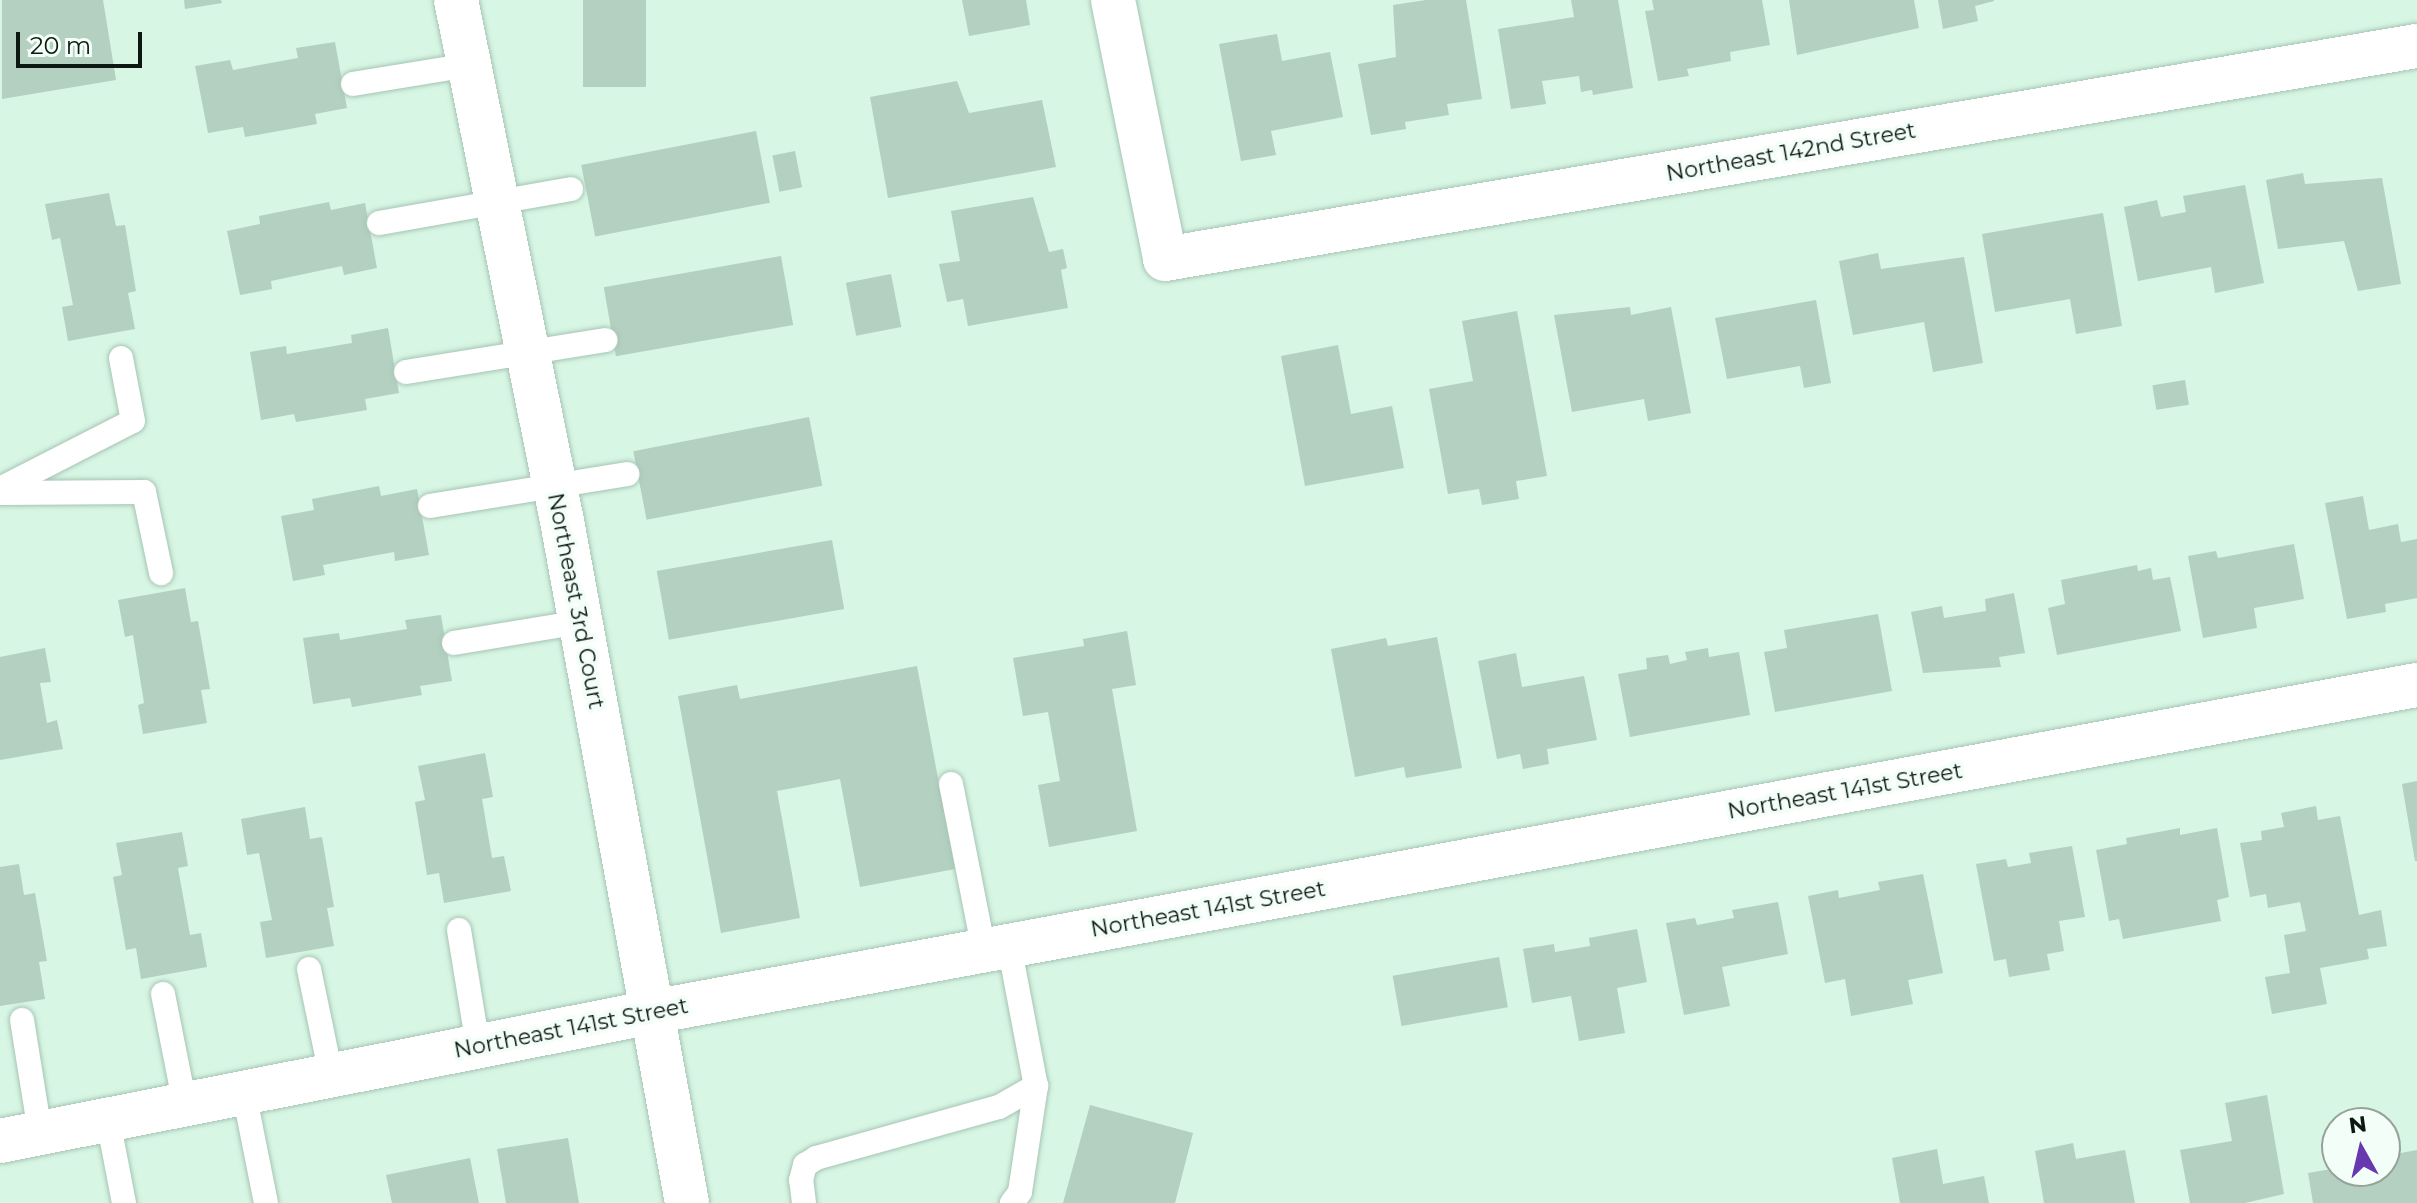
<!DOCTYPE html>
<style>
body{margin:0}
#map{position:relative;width:2417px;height:1203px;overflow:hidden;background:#d7f6e4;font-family:Montserrat,sans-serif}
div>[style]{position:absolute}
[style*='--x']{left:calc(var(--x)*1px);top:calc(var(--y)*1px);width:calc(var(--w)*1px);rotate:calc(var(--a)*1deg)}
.building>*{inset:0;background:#b3d0c0;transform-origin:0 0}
.roads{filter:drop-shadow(0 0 2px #a7c4b4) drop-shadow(0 0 2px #a7c4b4)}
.service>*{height:24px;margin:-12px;padding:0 12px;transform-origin:12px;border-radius:12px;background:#fff}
.minor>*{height:44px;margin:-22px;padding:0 22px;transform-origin:22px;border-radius:22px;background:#fff}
span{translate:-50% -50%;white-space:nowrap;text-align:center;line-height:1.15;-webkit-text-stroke:7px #f2fef7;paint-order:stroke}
.street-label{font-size:22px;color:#0d1812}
.north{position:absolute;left:2321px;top:1107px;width:80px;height:80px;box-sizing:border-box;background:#f2fef7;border:2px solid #96a29b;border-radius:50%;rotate:352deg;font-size:22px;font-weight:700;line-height:32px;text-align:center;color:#0d1812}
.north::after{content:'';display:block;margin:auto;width:28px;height:36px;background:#6738b0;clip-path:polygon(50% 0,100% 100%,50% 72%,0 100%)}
.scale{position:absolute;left:16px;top:32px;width:126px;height:36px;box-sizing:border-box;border:4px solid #0d1812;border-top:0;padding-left:10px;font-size:24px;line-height:28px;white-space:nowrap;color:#0d1812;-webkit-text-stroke:6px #f2fef7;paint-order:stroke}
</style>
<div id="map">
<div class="building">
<div style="clip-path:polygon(2px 0,103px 0,116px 80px,2px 99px)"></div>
<div style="clip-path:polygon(184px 0,221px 0,222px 3px,185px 9px)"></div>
<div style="left:583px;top:0;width:63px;height:87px"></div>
<div style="clip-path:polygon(962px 0,1026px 0,1030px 25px,969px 36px)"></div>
<div style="clip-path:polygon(1426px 0,1466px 0,1482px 99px,1447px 104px,1449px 115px,1405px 122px,1406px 129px,1371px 135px,1358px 64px,1396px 57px,1393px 5px)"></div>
<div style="clip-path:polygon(1571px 0,1618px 0,1633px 88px,1593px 95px,1592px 90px,1581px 92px,1579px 76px,1542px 81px,1546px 104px,1511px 109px,1498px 29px,1574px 17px)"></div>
<div style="clip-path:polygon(1652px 0,1762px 0,1770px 45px,1730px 52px,1731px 61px,1687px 69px,1689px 76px,1658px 81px,1645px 11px,1654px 10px)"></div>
<div style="clip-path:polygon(1789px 0,1914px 0,1919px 28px,1797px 55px)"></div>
<div style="clip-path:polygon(1938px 0,1994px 0,1994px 1px,1975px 6px,1978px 21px,1943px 29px)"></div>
<div style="clip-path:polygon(1277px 34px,1282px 61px,1330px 52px,1343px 117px,1271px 131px,1276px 155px,1241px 161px,1219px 44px)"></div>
<div style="clip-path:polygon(335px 42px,347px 108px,315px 114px,317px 124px,245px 137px,243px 127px,208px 133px,195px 66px,230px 60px,233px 70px,298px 58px,296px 48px)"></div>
<div style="clip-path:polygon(957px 81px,969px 113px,1042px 100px,1056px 167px,888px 198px,870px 97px)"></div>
<div style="left:756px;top:131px;width:73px;height:178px;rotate:79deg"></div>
<div style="left:795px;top:151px;width:37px;height:23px;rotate:79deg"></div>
<div style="clip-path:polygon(2303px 173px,2305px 184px,2382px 178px,2401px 284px,2358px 291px,2344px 241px,2278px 249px,2266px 180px)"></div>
<div style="clip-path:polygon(2245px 185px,2264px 283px,2215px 293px,2211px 267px,2138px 281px,2124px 207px,2157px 200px,2161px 217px,2186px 212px,2183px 196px)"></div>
<div style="clip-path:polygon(109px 193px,116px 226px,125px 225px,136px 291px,128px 293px,135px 329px,68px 341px,62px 307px,73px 305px,60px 238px,52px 240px,45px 204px)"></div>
<div style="clip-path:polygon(1033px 197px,1049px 252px,1063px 249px,1067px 268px,1061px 270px,1068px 308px,968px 326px,963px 299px,947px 302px,939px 264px,960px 261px,951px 211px)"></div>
<div style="clip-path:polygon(329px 202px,331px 210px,365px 203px,377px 268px,344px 275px,342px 266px,271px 281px,272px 289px,240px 295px,227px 231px,260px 224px,259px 216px)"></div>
<div style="clip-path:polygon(2103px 213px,2122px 326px,2076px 334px,2070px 299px,1995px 312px,1982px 234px)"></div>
<div style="clip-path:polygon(1878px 253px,1881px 269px,1964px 257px,1983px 363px,1933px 372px,1924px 322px,1853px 335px,1839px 261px)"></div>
<div style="left:781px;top:256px;width:70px;height:180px;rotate:80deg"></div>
<div style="left:891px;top:274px;width:54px;height:46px;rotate:79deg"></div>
<div style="clip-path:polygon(1816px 300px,1831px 383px,1804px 388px,1800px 366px,1727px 379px,1715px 318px)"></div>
<div style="clip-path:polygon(1630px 307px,1631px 315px,1671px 307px,1691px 413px,1648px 421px,1644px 399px,1572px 412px,1554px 315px)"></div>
<div style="clip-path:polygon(1517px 311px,1547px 476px,1516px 481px,1519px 499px,1482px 505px,1479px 489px,1448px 494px,1429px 389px,1473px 381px,1462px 321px)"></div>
<div style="clip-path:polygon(388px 328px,399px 393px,365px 399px,367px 410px,296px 422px,294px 414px,261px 420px,250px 352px,286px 346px,287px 354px,352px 343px,351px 335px)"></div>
<div style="clip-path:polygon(1338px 345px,1351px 414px,1392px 406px,1404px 468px,1305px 486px,1281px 356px)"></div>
<div style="left:2185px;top:380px;width:25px;height:33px;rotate:81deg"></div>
<div style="left:809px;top:417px;width:70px;height:179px;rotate:79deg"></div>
<div style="clip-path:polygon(379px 486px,381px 496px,417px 489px,429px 555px,395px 561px,394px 552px,323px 565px,325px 575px,293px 581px,281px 516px,314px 510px,312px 499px)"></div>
<div style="clip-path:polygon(2363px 496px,2369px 530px,2398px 524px,2401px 542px,2417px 539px,2417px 598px,2385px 604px,2386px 612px,2347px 619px,2325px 503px)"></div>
<div style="left:832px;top:540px;width:70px;height:178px;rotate:80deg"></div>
<div style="clip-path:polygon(2294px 544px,2304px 599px,2254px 608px,2257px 628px,2203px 638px,2188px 556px,2216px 551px,2218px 558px)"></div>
<div style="clip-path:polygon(2137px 565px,2138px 571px,2151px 568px,2153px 580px,2170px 577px,2181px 631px,2057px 655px,2048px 608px,2065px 604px,2061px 580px)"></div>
<div style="clip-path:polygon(185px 588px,191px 622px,198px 621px,210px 689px,201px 690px,207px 723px,143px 734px,138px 705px,144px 703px,133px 635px,125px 637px,118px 600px)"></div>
<div style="clip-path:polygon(2014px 593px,2025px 653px,1999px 657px,2001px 667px,1923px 673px,1911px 612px,1942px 606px,1944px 618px,1986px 611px,1985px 599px)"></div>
<div style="clip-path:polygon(1878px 614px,1892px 691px,1775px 712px,1764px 652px,1787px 648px,1784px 630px)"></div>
<div style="clip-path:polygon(441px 615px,452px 681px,420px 686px,422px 695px,352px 707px,350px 698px,313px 704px,303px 638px,339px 633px,340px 640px,407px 629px,405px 620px)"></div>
<div style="clip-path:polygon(1127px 631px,1136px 685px,1112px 689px,1137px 831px,1049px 847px,1038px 785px,1060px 781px,1048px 712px,1023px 716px,1013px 658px,1084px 646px,1083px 639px)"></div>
<div style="clip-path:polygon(1437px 637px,1462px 768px,1406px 778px,1404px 767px,1355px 777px,1331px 649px,1386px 638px,1388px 646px)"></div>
<div style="clip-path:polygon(45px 648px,51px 682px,40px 683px,47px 723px,57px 720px,63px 749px,0 760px,0 657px)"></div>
<div style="clip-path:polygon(1708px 648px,1709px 657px,1739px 652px,1750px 715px,1630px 737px,1618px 674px,1647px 669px,1646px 658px,1668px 655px,1670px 664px,1687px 660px,1685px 652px)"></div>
<div style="clip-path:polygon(1516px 653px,1522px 687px,1584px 676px,1597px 740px,1547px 749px,1549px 764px,1523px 769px,1520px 754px,1497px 759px,1478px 661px)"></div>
<div style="clip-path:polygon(917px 666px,955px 869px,860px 887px,840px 779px,777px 791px,800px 918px,721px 933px,678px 696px,737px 685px,740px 699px)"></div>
<div style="clip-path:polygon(485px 753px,493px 797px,482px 799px,492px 858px,504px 856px,511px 891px,444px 903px,439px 873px,427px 875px,415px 802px,425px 800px,418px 766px)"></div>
<div style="clip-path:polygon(2417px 781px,2417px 861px,2415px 861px,2402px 784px)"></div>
<div style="clip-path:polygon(2316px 806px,2318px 820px,2340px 816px,2359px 915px,2381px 910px,2387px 946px,2367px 949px,2369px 959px,2320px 968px,2327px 1004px,2272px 1014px,2265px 977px,2290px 973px,2284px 935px,2306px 931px,2300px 902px,2268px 908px,2266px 894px,2250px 897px,2240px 843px,2262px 840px,2261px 831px,2284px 827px,2281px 813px)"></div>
<div style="clip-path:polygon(305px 807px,310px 839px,322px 837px,334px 907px,327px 908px,334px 946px,266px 958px,260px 922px,272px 920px,259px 853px,247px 855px,241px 819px)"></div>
<div style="clip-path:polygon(2180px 828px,2180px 835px,2217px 828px,2229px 897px,2217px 900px,2221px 921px,2123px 939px,2119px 919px,2109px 921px,2096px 850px,2127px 844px,2126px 838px)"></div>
<div style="clip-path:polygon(182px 832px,188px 866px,178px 868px,190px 935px,201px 933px,207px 967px,141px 979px,136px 948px,126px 950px,113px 877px,122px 875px,116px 843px)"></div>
<div style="clip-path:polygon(2072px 846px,2085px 917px,2059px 921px,2064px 951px,2047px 954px,2050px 970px,2009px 977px,2006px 959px,1994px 961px,1976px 864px,2006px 859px,2008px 867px,2031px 863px,2029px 853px)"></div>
<div style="clip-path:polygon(19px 864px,24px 895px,35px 893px,47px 961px,39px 962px,45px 999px,0 1006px,0 867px)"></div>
<div style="clip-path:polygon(1923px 874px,1943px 973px,1908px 980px,1913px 1004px,1851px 1016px,1845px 979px,1825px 983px,1808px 896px,1838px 890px,1839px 898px,1880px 890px,1878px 882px)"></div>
<div style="clip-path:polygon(1778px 902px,1788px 954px,1722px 967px,1730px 1006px,1684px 1015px,1666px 923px,1695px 918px,1697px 925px,1734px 918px,1732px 910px)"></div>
<div style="clip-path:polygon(1637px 929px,1647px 982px,1617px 988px,1625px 1033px,1579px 1041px,1571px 996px,1532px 1003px,1523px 949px,1554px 944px,1555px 952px,1590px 946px,1589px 938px)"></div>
<div style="left:1499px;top:957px;width:51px;height:108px;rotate:80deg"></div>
<div style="clip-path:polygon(2267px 1095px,2284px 1194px,2245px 1203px,2190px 1203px,2180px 1150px,2232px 1141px,2225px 1103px)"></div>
<div style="clip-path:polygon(1090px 1105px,1193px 1133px,1175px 1203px,1063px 1203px)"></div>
<div style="clip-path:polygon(568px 1138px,579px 1203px,506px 1203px,497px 1149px)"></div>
<div style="clip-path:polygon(2073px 1143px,2076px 1159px,2125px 1150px,2135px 1203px,2044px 1203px,2035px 1151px)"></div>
<div style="clip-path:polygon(1937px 1149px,1943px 1184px,1984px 1176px,1989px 1203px,1900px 1203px,1892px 1158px)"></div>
<div style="clip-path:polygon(2417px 1150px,2417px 1203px,2313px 1203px,2308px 1173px,2337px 1168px,2385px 1171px,2385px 1156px)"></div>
<div style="clip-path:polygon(470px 1158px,479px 1203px,392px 1203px,386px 1175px)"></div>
</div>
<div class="roads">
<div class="service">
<div style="--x:353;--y:84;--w:118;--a:-9.3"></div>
<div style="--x:379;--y:223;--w:195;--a:-10"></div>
<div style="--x:406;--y:372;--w:202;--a:-9.1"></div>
<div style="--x:0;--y:489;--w:149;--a:-27.1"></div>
<div style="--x:133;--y:421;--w:64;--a:-100.8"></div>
<div style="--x:0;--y:493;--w:144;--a:-0.4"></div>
<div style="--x:144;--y:492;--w:83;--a:78.1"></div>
<div style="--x:430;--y:506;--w:200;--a:-9.2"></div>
<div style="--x:454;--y:643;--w:129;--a:-9.4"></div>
<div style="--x:951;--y:784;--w:169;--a:78.8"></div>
<div style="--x:459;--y:930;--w:118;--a:80.7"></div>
<div style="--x:1009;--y:945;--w:144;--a:79.2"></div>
<div style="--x:1036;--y:1086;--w:107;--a:98.6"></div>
<div style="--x:1020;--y:1192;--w:14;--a:126"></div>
<div style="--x:309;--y:969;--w:108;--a:78.3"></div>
<div style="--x:163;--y:994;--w:113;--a:78.8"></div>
<div style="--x:22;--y:1020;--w:114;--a:80.9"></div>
<div style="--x:244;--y:1093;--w:112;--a:78.7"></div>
<div style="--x:108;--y:1120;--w:85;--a:79.1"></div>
<div style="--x:804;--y:1203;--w:23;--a:-97"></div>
<div style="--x:801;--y:1180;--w:16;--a:-75"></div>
<div style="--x:805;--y:1165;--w:13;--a:-32"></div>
<div style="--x:816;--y:1158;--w:190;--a:-15.6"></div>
<div style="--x:999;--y:1107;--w:43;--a:-29.6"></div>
</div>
<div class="minor">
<div style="--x:456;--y:0;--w:532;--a:78.5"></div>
<div style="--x:562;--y:521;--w:693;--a:79.61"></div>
<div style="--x:1113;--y:0;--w:264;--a:78.6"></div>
<div style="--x:1165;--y:259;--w:1270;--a:-9.66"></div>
<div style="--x:0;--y:1141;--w:665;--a:-11.19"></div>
<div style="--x:652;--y:1012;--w:1795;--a:-10.5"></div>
</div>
</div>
<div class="street-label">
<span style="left:1791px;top:152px;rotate:-10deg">Northeast 142nd Street</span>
<span style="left:576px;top:601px;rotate:79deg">Northeast 3rd Court</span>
<span style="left:1845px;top:791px;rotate:-10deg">Northeast 141st Street</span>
<span style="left:1208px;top:909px;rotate:-10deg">Northeast 141st Street</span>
<span style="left:571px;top:1028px;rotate:-11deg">Northeast 141st Street</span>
</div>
<div class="north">N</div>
<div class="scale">20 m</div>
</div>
